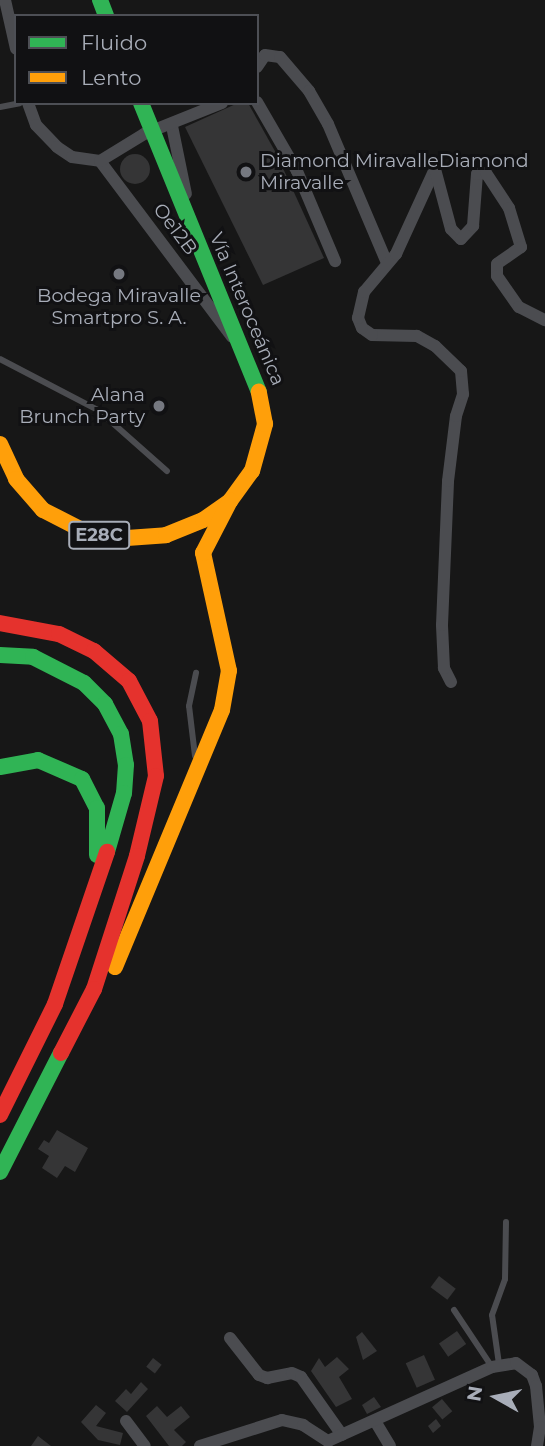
<!DOCTYPE html>
<meta charset="utf-8">
<style>
body{margin:0}
#map{position:relative;width:545px;height:1446px;overflow:hidden;background:#171717;font-family:Montserrat,sans-serif}
div>[style]{position:absolute}
[style*='--x']{left:calc(var(--x)*1px);top:calc(var(--y)*1px);width:calc(var(--w)*1px);rotate:calc(var(--a)*1deg)}
.building>*{inset:0;background:#353536;transform-origin:0 0}
.round{border-radius:50%}
.lane>*{height:6px;margin:-3px;padding:0 3px;transform-origin:3px;border-radius:3px;background:#4b4c50}
.street>*{height:12px;margin:-6px;padding:0 6px;transform-origin:6px;border-radius:6px;background:#4b4c50}
.fast>*{height:16px;margin:-8px;padding:0 8px;transform-origin:8px;border-radius:8px;background:#30b455}
.slow>*{height:16px;margin:-8px;padding:0 8px;transform-origin:8px;border-radius:8px;background:#ff9f0a}
.jam>*{height:16px;margin:-8px;padding:0 8px;transform-origin:8px;border-radius:8px;background:#e5322d}
.dots>*{width:19px;height:19px;translate:-50% -50%;box-sizing:border-box;border:4px solid #111113;border-radius:50%}
span{translate:-50% -50%;white-space:nowrap;text-align:center;line-height:1.15;-webkit-text-stroke:6px #111113;paint-order:stroke}
.shield-label span{padding:2px 5px;background:#111113;border:2px solid;border-radius:5px;-webkit-text-stroke-width:0}
.shield-label{font-size:18px;color:#a8adb8;font-weight:700}
.poi-label{font-size:19px;color:#a8adb8}
.left{translate:0 -50%;text-align:left}
.right{translate:-100% -50%;text-align:right}
.street-label{font-size:19px;color:#a8adb8}
.legend{position:absolute;left:14px;top:14px;width:245px;height:91px;box-sizing:border-box;background:#111113;border:2px solid #4d4f55;margin:0;padding:9px 12px;list-style:none;font-size:21px;color:#a8adb8}
.legend li{display:flex;align-items:center;gap:14px;height:35px}
.legend b{width:35px;border:2px solid #4d4f55}
.north{position:absolute;left:461px;top:1362px;width:70px;height:70px;-webkit-text-stroke:5px #111113;paint-order:stroke;rotate:279deg;font-size:19px;font-weight:700;line-height:28px;text-align:center;color:#a8adb8}
.north::after{content:'';display:block;margin:auto;width:24px;height:32px;background:#a8adb8;clip-path:polygon(50% 0,100% 100%,50% 72%,0 100%)}
</style>
<div id="map">
<div class="building">
<div style="clip-path:polygon(238px 103px,248px 103px,276px 153px,324px 258px,263px 285px,185px 127px)"></div>
<div class="round" style="left:120px;top:154px;width:30px;height:30px"></div>
<div style="clip-path:polygon(57px 1130px,88px 1148px,75px 1172px,65px 1166px,57px 1178px,42px 1168px,49px 1156px,38px 1149px,44px 1140px,49px 1143px)"></div>
<div style="left:439px;top:1276px;width:21px;height:14px;rotate:37deg"></div>
<div style="left:457px;top:1331px;width:16px;height:22px;rotate:55deg"></div>
<div style="clip-path:polygon(362px 1332px,377px 1351px,363px 1360px,356px 1337px)"></div>
<div style="left:424px;top:1355px;width:27px;height:20px;rotate:66deg"></div>
<div style="clip-path:polygon(337px 1357px,349px 1369px,339px 1377px,352px 1399px,336px 1407px,311px 1371px,319px 1358px,325px 1367px)"></div>
<div style="left:153px;top:1358px;width:11px;height:11px;rotate:38deg"></div>
<div style="clip-path:polygon(141px 1382px,148px 1389px,127px 1412px,115px 1401px,126px 1389px,131px 1394px)"></div>
<div style="clip-path:polygon(374px 1397px,381px 1407px,367px 1414px,362px 1405px)"></div>
<div style="left:442px;top:1399px;width:16px;height:13px;rotate:50deg"></div>
<div style="clip-path:polygon(96px 1405px,106px 1413px,96px 1426px,123px 1433px,120px 1445px,98px 1440px,81px 1422px)"></div>
<div style="clip-path:polygon(157px 1406px,167px 1417px,181px 1406px,190px 1417px,174px 1430px,186px 1442px,182px 1446px,169px 1446px,146px 1416px)"></div>
<div style="clip-path:polygon(436px 1419px,441px 1426px,433px 1433px,428px 1426px)"></div>
<div style="clip-path:polygon(38px 1436px,51px 1446px,31px 1446px)"></div>
</div>
<div class="lane">
<div style="--x:0;--y:107;--w:20;--a:-11"></div>
<div style="--x:0;--y:359;--w:110;--a:27.5"></div>
<div style="--x:98;--y:410;--w:92;--a:41.5"></div>
<div style="--x:195;--y:756;--w:50;--a:-96.8"></div>
<div style="--x:189;--y:706;--w:34;--a:-78"></div>
<div style="--x:454;--y:1310;--w:69;--a:56.3"></div>
<div style="--x:499;--y:1364;--w:49;--a:-98.1"></div>
<div style="--x:492;--y:1315;--w:38;--a:-70"></div>
<div style="--x:505;--y:1279;--w:57;--a:-89"></div>
</div>
<div class="street">
<div style="--x:5;--y:0;--w:50;--a:77.3"></div>
<div style="--x:257;--y:67;--w:14;--a:-56"></div>
<div style="--x:265;--y:55;--w:15;--a:8"></div>
<div style="--x:280;--y:57;--w:45;--a:49.5"></div>
<div style="--x:309;--y:91;--w:38;--a:60"></div>
<div style="--x:328;--y:124;--w:151;--a:67"></div>
<div style="--x:257;--y:102;--w:80;--a:59.9"></div>
<div style="--x:297;--y:171;--w:98;--a:67.1"></div>
<div style="--x:28;--y:103;--w:23;--a:70"></div>
<div style="--x:36;--y:125;--w:30;--a:46"></div>
<div style="--x:57;--y:147;--w:18;--a:34"></div>
<div style="--x:72;--y:157;--w:28;--a:8"></div>
<div style="--x:172;--y:126;--w:69;--a:78.4"></div>
<div style="--x:100;--y:161;--w:220;--a:53.1"></div>
<div style="--x:100;--y:161;--w:52;--a:-31.5"></div>
<div style="--x:144;--y:134;--w:84;--a:-21.7"></div>
<div style="--x:451;--y:682;--w:16;--a:-117"></div>
<div style="--x:444;--y:668;--w:43;--a:-92.7"></div>
<div style="--x:442;--y:625;--w:144;--a:-87.6"></div>
<div style="--x:448;--y:481;--w:65;--a:-83"></div>
<div style="--x:456;--y:416;--w:23;--a:-72"></div>
<div style="--x:463;--y:394;--w:23;--a:-95"></div>
<div style="--x:461;--y:371;--w:36;--a:-136"></div>
<div style="--x:435;--y:346;--w:21;--a:-151"></div>
<div style="--x:417;--y:336;--w:45;--a:-178.7"></div>
<div style="--x:372;--y:335;--w:12;--a:-145"></div>
<div style="--x:362;--y:328;--w:11;--a:-112"></div>
<div style="--x:358;--y:318;--w:27;--a:-77"></div>
<div style="--x:364;--y:292;--w:50;--a:-49.9"></div>
<div style="--x:396;--y:254;--w:94;--a:-65.4"></div>
<div style="--x:435;--y:169;--w:62;--a:75.1"></div>
<div style="--x:451;--y:229;--w:14;--a:45"></div>
<div style="--x:461;--y:239;--w:18;--a:-47"></div>
<div style="--x:473;--y:226;--w:52;--a:-85.6"></div>
<div style="--x:477;--y:174;--w:9;--a:-6"></div>
<div style="--x:486;--y:173;--w:42;--a:56.7"></div>
<div style="--x:509;--y:208;--w:41;--a:72.9"></div>
<div style="--x:521;--y:247;--w:29;--a:145"></div>
<div style="--x:497;--y:264;--w:12;--a:90"></div>
<div style="--x:497;--y:276;--w:38;--a:55"></div>
<div style="--x:519;--y:307;--w:29;--a:27"></div>
<div style="--x:230;--y:1338;--w:47;--a:51.9"></div>
<div style="--x:259;--y:1375;--w:9;--a:21"></div>
<div style="--x:267;--y:1378;--w:25;--a:-11"></div>
<div style="--x:292;--y:1373;--w:10;--a:24"></div>
<div style="--x:301;--y:1377;--w:71;--a:54.7"></div>
<div style="--x:126;--y:1421;--w:31;--a:53"></div>
<div style="--x:375;--y:1421;--w:29;--a:59"></div>
<div style="--x:200;--y:1446;--w:86;--a:-17.6"></div>
<div style="--x:282;--y:1420;--w:22;--a:13"></div>
<div style="--x:303;--y:1425;--w:30;--a:33"></div>
<div style="--x:328;--y:1441;--w:180;--a:-24.3"></div>
<div style="--x:492;--y:1367;--w:24;--a:-9"></div>
<div style="--x:516;--y:1363;--w:20;--a:37"></div>
<div style="--x:532;--y:1375;--w:12;--a:70"></div>
<div style="--x:536;--y:1386;--w:41;--a:84.4"></div>
<div style="--x:540;--y:1427;--w:19;--a:99"></div>
</div>
<div class="fast">
<div style="--x:100;--y:0;--w:17;--a:69"></div>
<div style="--x:141;--y:103;--w:312;--a:67.8"></div>
<div style="--x:0;--y:655;--w:33;--a:3"></div>
<div style="--x:33;--y:657;--w:57;--a:27"></div>
<div style="--x:84;--y:683;--w:30;--a:45"></div>
<div style="--x:105;--y:704;--w:34;--a:62"></div>
<div style="--x:121;--y:734;--w:31;--a:81"></div>
<div style="--x:126;--y:765;--w:28;--a:94"></div>
<div style="--x:124;--y:793;--w:61;--a:106.1"></div>
<div style="--x:0;--y:767;--w:39;--a:-10"></div>
<div style="--x:38;--y:760;--w:48;--a:23.4"></div>
<div style="--x:82;--y:779;--w:33;--a:63"></div>
<div style="--x:97;--y:808;--w:47;--a:90"></div>
<div style="--x:0;--y:1172;--w:134;--a:-62.9"></div>
</div>
<div class="slow">
<div style="--x:0;--y:444;--w:38;--a:65"></div>
<div style="--x:16;--y:479;--w:41;--a:48.9"></div>
<div style="--x:43;--y:510;--w:48;--a:27.1"></div>
<div style="--x:86;--y:532;--w:41;--a:8.3"></div>
<div style="--x:127;--y:538;--w:39;--a:-4"></div>
<div style="--x:166;--y:535;--w:40;--a:-22"></div>
<div style="--x:203;--y:520;--w:33;--a:-35"></div>
<div style="--x:230;--y:501;--w:37;--a:-54"></div>
<div style="--x:252;--y:471;--w:49;--a:-74.5"></div>
<div style="--x:265;--y:424;--w:33;--a:-101"></div>
<div style="--x:115;--y:967;--w:278;--a:-67.4"></div>
<div style="--x:222;--y:710;--w:40;--a:-80"></div>
<div style="--x:229;--y:671;--w:121;--a:-102.4"></div>
<div style="--x:203;--y:553;--w:59;--a:-62.6"></div>
</div>
<div class="jam">
<div style="--x:0;--y:623;--w:60;--a:10.6"></div>
<div style="--x:59;--y:634;--w:39;--a:26"></div>
<div style="--x:94;--y:651;--w:46;--a:40.6"></div>
<div style="--x:129;--y:681;--w:45;--a:62.3"></div>
<div style="--x:150;--y:721;--w:55;--a:83.8"></div>
<div style="--x:156;--y:776;--w:82;--a:103.4"></div>
<div style="--x:137;--y:856;--w:140;--a:107.9"></div>
<div style="--x:94;--y:989;--w:72;--a:117.3"></div>
<div style="--x:0;--y:1115;--w:124;--a:-63.6"></div>
<div style="--x:55;--y:1004;--w:161;--a:-71.1"></div>
</div>
<div class="dots">
<div style="left:246px;top:172px;background:#757880"></div>
<div style="left:119px;top:274px;background:#757880"></div>
<div style="left:159px;top:406px;background:#757880"></div>
</div>
<div class="shield-label">
<span style="left:99px;top:535px">E28C</span>
</div>
<div class="poi-label">
<span class="left" style="left:260px;top:172px">Diamond MiravalleDiamond<br>Miravalle</span>
<span style="left:119px;top:307px">Bodega Miravalle<br>Smartpro S. A.</span>
<span class="right" style="left:145px;top:406px">Alana<br>Brunch Party</span>
</div>
<div class="street-label">
<span style="left:175px;top:229px;rotate:53deg">Oe12B</span>
<span style="left:247px;top:309px;rotate:67deg">Vía Interoceánica</span>
</div>
<ul class="legend">
<li><b style="height:9px;background:#30b455"></b>Fluido</li>
<li><b style="height:9px;background:#ff9f0a"></b>Lento</li>
</ul>
<div class="north">N</div>
</div>
